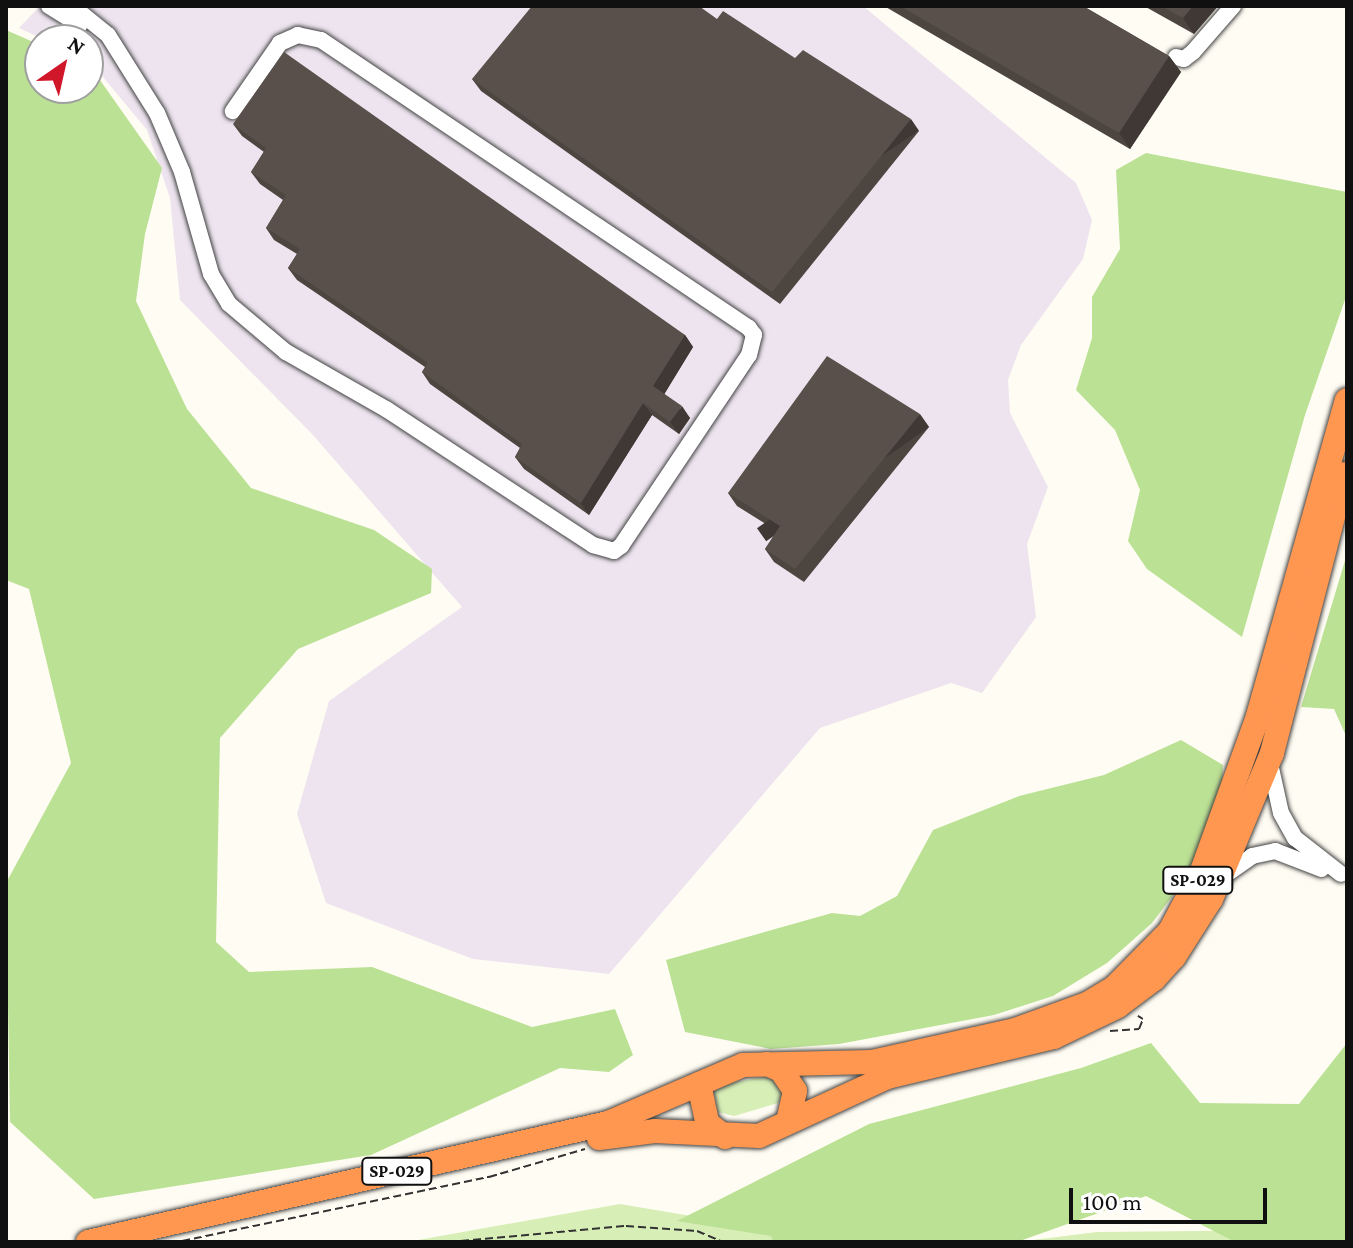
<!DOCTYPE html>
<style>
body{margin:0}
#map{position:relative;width:1353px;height:1248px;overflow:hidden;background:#fffcf3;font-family:"Crimson Pro",serif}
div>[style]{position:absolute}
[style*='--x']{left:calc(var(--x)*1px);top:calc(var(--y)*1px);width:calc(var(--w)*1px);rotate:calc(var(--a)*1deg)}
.industrial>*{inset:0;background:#ede4ef}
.green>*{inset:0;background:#d7efb7}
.forest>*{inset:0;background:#bbe194}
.path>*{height:2px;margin-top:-1px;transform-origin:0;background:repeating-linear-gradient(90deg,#323232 0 8px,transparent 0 12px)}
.roads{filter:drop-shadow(0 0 2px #434343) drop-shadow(0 0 2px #434343)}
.minor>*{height:16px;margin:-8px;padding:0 8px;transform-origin:8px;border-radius:8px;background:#fff}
.highway>*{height:24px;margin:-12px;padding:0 12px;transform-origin:12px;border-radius:12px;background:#ff9751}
.wall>*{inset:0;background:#4d4540}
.shaded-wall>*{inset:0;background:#3f3834;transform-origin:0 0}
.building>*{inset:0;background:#5a504b}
span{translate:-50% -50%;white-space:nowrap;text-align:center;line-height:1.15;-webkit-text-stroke:8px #fff;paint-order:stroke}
.shield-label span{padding:2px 6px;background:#fff;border:2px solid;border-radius:6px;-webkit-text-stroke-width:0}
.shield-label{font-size:18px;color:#101010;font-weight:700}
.frame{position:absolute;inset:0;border:8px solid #101010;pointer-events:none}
.north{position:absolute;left:24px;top:24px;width:80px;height:80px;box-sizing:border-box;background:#fff;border:2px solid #9f9f9f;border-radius:50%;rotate:34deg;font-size:22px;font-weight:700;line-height:32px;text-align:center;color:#101010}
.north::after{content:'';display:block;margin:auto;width:28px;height:36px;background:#d0172a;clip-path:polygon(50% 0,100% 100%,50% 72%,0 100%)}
.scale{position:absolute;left:1069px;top:1188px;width:198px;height:36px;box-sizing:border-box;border:4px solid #101010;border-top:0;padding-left:10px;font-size:24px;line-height:28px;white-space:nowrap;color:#101010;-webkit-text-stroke:6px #fff;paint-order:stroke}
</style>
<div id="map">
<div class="industrial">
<div style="clip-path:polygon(40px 6px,863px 6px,1076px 183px,1092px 220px,1083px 259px,1021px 345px,1008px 380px,1010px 413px,1048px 487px,1027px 544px,1036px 617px,982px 693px,951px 683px,820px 728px,609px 974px,473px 959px,326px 903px,297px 814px,329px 701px,462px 607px,313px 435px,180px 300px,170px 198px,147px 130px,88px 59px,88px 40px,45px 40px,19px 28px)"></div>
</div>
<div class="green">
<div style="clip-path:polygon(769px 1076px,780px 1079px,785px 1096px,778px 1103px,734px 1116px,718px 1112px,714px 1092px,724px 1084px)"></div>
<div style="clip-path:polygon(620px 1204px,846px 1242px,407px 1242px)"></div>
<div style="clip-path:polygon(1292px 1230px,1301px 1242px,1017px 1242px,1097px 1232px)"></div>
</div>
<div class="forest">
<div style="clip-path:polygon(6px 30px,40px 45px,40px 88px,88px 88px,88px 67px,95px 73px,162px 168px,145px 234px,136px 301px,187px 409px,251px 488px,374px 530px,432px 569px,431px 593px,298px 649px,220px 738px,216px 942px,249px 972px,372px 967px,532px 1027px,615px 1009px,633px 1055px,609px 1072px,560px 1068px,371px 1155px,94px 1199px,10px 1122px,6px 883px,71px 763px,29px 589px,6px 580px)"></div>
<div style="clip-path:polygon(1146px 153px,1347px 192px,1347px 294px,1305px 415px,1242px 637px,1147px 569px,1128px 541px,1140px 490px,1115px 430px,1076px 390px,1092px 338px,1092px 297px,1120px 249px,1116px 170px)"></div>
<div style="clip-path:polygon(1347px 554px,1347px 738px,1334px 709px,1301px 707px)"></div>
<div style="clip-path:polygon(1181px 740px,1223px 765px,1220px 819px,1193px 869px,1152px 923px,1107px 963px,1053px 996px,994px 1015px,839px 1044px,771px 1049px,685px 1032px,666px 960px,832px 913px,860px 916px,897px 896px,933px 830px,1019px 796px,1104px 775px)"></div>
<div style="clip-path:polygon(1151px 1043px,1200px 1103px,1299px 1104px,1347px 1043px,1347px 1242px,1235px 1242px,1146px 1196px,1017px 1242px,773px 1242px,771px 1236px,677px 1221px,869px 1124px,1081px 1068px)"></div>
</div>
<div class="path">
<div style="--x:1110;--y:1031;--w:29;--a:-4"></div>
<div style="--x:1139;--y:1029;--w:11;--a:-68"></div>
<div style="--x:1143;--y:1019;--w:6;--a:-149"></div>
<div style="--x:182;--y:1241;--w:314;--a:-11.8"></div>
<div style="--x:489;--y:1177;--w:100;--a:-16.3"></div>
<div style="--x:449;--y:1242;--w:178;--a:-5.2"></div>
<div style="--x:626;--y:1226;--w:71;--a:4"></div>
<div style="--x:697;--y:1231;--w:28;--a:23"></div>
<div style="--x:599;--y:1242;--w:89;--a:0"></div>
</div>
<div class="roads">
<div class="minor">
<div style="--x:49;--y:6;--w:36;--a:32"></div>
<div style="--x:72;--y:6;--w:46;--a:38.9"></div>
<div style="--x:108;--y:35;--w:92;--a:57.9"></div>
<div style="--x:157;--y:113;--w:64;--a:67"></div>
<div style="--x:182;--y:172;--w:106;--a:74.1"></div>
<div style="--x:211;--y:274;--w:35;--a:59"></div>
<div style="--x:229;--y:304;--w:75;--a:40.1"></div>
<div style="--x:286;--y:352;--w:115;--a:29.7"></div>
<div style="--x:386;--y:409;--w:248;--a:33.3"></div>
<div style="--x:593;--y:545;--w:22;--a:16"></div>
<div style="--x:614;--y:551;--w:9;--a:-36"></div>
<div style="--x:621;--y:546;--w:230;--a:-56.2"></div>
<div style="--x:749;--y:355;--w:21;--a:-76"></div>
<div style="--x:754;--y:335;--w:9;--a:-126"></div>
<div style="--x:749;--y:328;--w:516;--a:-146.06"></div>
<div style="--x:321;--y:40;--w:24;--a:-168"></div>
<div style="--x:298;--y:35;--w:20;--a:156"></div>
<div style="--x:280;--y:43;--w:83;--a:124.7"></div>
<div style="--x:1176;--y:57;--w:8;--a:14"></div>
<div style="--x:1184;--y:59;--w:11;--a:-38"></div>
<div style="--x:1193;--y:52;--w:61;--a:-49"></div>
<div style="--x:1269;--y:759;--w:55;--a:77.5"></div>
<div style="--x:1281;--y:813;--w:29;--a:61"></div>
<div style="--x:1295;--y:838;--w:58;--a:38"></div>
<div style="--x:1221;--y:878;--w:38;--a:-35"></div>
<div style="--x:1252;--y:856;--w:24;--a:-12"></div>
<div style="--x:1275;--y:851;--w:50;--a:21"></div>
</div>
<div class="highway">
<div style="--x:767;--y:1064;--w:15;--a:23"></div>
<div style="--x:781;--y:1070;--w:25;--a:56"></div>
<div style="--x:795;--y:1091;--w:32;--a:103"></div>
<div style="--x:699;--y:1084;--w:40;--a:78"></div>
<div style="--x:707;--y:1123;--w:23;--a:38"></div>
<div style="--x:599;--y:1138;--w:56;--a:-7.1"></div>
<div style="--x:655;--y:1131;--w:104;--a:2.8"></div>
<div style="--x:759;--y:1136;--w:141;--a:-24.7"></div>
<div style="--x:887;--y:1077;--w:172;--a:-13.5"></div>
<div style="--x:1054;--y:1037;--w:71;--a:-25.8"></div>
<div style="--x:1118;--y:1006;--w:45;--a:-36.9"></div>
<div style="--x:1154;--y:979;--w:30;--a:-48"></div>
<div style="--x:1174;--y:957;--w:69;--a:-57.5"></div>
<div style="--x:1211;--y:899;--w:158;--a:-67.3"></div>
<div style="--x:1272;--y:753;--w:288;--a:-75.5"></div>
<div style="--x:88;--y:1242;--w:533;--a:-12.89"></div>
<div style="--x:608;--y:1123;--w:147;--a:-23.2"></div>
<div style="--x:743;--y:1065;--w:129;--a:-1.3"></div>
<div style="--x:872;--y:1062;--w:147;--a:-12.6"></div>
<div style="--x:1015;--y:1030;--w:77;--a:-19.9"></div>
<div style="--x:1087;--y:1004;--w:33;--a:-31"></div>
<div style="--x:1115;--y:987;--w:78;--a:-45.5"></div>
<div style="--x:1170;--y:931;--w:68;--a:-61.9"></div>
<div style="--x:1202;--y:871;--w:165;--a:-70.1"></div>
<div style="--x:1258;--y:716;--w:328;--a:-74.3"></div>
</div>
</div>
<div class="wall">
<div style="clip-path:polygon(884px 6px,1083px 6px,1169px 56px,1181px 72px,1130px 149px)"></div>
<div style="clip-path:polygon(1144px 6px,1218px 6px,1194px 34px)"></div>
<div style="clip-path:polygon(795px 58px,919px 131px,780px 304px,481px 91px,472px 79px)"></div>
<div style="clip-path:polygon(233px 124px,685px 335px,693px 347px,664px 394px,690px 418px,679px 434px,652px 415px,589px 515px,524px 469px,515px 457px,520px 448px,430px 384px,422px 372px,425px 367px,297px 280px,288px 268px,297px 254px,274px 240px,266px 228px,283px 200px,260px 184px,251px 172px,264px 152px,242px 136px)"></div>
<div style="clip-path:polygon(929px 427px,804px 582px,774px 562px,765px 549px,777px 531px,737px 506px,728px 493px)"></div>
</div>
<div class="shaded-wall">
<div style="clip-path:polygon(1193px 6px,1218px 6px,1194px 34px,1183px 18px)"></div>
<div style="clip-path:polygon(1169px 56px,1181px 72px,1130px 149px,1119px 133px)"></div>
<div style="left:911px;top:119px;width:14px;height:222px;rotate:56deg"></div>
<div style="clip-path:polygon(685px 335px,693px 347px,662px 398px,653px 386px)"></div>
<div style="clip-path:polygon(643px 403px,652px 415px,589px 515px,581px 503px)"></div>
<div style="clip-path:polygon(682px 406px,690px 418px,679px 434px,670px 422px)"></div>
<div style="left:920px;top:414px;width:16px;height:199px;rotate:55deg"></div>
</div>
<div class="building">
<div style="clip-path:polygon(532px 6px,699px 6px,717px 19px,723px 11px,795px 58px,803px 50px,911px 119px,772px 292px,472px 79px)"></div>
<div style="clip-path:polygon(900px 6px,1083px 6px,1169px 56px,1119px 133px)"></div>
<div style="clip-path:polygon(1161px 6px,1193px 6px,1183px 18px)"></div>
<div style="clip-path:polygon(284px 52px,685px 335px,653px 386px,682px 406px,670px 422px,643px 403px,581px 503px,515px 457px,522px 444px,422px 372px,428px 363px,288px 268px,300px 249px,266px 228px,286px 195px,251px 172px,266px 148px,233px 124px)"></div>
<div style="clip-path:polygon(827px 356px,920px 414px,795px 569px,765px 549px,780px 526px,728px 493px)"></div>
</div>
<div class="shield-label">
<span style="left:1198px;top:880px">SP-029</span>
<span style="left:397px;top:1171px">SP-029</span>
</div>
<div class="frame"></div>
<div class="north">N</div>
<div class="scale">100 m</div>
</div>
